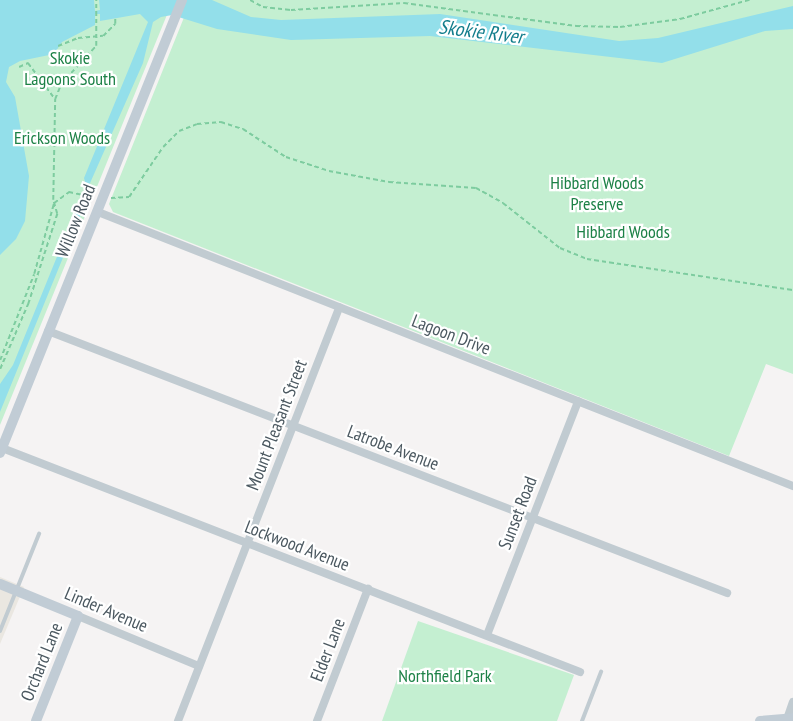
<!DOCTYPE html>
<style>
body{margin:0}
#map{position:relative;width:793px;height:721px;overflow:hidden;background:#f5f3f3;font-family:"PT Sans Narrow",sans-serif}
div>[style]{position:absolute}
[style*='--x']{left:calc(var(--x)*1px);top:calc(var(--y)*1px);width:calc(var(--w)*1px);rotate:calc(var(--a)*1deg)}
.commercial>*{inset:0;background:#eae7e1}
.green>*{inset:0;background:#c4efd1}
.water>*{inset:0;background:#93dfea}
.path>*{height:1.5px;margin-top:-0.75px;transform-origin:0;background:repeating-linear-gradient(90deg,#7dcc9f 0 4.5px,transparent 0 7.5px)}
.lane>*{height:4px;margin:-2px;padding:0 2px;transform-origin:2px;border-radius:2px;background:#c1cbd1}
.street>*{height:8px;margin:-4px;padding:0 4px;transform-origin:4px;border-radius:4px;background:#c1cbd1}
.secondary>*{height:10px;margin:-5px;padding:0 5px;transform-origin:5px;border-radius:5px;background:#c1ccd5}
span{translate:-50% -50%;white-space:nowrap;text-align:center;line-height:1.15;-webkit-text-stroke:4.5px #fff;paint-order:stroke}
.park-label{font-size:18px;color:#1c8146}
.street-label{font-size:18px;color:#4b5860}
.water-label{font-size:20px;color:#127d8c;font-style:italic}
</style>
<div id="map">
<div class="commercial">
<div style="clip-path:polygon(0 577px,24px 587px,0 644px)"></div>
</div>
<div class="green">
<div style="clip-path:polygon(0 0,173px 0,0 425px)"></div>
<div style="clip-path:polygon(191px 0,793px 0,793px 374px,766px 364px,729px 456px,113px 212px,109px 204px)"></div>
<div style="clip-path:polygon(418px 621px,574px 675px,557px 721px,382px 721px)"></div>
</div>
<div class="water">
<div style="clip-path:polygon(0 0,94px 0,95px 11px,100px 10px,99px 0,212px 0,251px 17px,281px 20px,440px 14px,619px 41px,658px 38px,793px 6px,793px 29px,765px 31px,662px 63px,430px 36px,291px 40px,217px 29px,172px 15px,161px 17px,153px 22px,143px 63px,87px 190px,84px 178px,148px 22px,140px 14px,100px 21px,100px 14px,95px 14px,95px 25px,62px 42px,54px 54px,20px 61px,9px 67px,6px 82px,15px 97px,29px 176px,25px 221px,16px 239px,0 255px)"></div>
<div style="clip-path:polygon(80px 200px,82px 211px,0 412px,0 384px,13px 365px)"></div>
</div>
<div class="path">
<div style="--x:250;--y:0;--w:15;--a:28"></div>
<div style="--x:263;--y:7;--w:28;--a:6"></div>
<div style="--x:291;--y:10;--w:113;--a:-3.5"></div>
<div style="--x:404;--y:3;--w:174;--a:7.6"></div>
<div style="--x:576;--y:26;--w:44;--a:1.3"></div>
<div style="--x:620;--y:27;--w:61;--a:-7.6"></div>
<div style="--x:680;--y:19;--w:72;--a:-15.4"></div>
<div style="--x:58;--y:46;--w:22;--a:-22"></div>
<div style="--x:78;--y:38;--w:25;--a:-5"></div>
<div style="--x:103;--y:36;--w:17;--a:-45"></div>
<div style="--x:115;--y:24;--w:6;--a:-90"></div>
<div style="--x:19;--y:67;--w:10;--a:-24"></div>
<div style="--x:28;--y:63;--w:45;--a:53.1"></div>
<div style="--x:111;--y:198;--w:18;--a:-3"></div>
<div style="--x:129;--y:197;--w:60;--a:-55.8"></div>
<div style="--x:163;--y:147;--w:23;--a:-45"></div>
<div style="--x:179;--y:131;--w:19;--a:-21"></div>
<div style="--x:197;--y:124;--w:24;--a:-5"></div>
<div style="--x:221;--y:122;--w:23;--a:18"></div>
<div style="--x:243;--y:129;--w:51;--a:33.1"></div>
<div style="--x:286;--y:157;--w:45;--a:18"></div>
<div style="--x:329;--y:171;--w:61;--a:10.4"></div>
<div style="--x:389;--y:182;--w:87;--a:3.9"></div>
<div style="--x:476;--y:188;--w:31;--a:29"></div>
<div style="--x:503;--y:203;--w:73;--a:38.3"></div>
<div style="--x:560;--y:248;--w:29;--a:22"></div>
<div style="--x:587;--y:259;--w:208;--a:8.6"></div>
<div style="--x:0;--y:360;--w:92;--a:-68.4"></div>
<div style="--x:34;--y:274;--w:74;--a:-74.3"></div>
<div style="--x:54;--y:203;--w:19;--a:-36"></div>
<div style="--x:69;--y:192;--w:24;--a:12"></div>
<div style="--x:0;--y:369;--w:71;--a:-66.7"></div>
<div style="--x:28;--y:304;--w:95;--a:-72.1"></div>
<div style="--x:57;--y:214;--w:15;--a:-106"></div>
<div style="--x:53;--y:200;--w:101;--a:-88.9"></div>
<div style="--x:55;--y:99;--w:16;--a:-68"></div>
<div style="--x:61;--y:84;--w:52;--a:-47.4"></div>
<div style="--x:96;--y:46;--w:46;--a:-90"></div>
</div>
<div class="lane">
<div style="--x:0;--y:631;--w:105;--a:-68.1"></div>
<div style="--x:582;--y:721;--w:53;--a:-68.8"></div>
</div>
<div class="street">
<div style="--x:98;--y:212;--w:747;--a:21.52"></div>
<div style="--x:48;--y:331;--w:728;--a:21.1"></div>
<div style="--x:2;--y:448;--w:620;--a:21.18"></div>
<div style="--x:78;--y:616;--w:131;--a:22.5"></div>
<div style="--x:487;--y:635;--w:251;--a:-68.7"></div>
<div style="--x:787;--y:719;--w:18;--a:-71"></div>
<div style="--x:178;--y:721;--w:444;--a:-68.7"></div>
<div style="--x:317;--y:721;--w:142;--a:-68.9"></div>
</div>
<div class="secondary">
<div style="--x:0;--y:453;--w:488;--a:-68.1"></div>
<div style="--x:0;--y:584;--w:84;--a:22.3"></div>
<div style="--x:78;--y:616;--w:113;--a:111.8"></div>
<div style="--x:760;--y:721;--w:33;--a:-5"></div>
</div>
<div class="park-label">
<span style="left:70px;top:69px">Skokie<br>Lagoons South</span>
<span style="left:62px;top:138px">Erickson Woods</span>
<span style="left:597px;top:194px">Hibbard Woods<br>Preserve</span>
<span style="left:623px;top:232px">Hibbard Woods</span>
<span style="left:445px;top:676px">Northfield Park</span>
</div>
<div class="street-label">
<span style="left:76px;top:221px;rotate:-68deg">Willow Road</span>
<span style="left:451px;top:335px;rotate:21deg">Lagoon Drive</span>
<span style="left:277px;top:425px;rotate:-69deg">Mount Pleasant Street</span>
<span style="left:393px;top:448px;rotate:21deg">Latrobe Avenue</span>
<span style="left:518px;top:513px;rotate:-69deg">Sunset Road</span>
<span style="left:297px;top:546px;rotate:21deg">Lockwood Avenue</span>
<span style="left:106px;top:610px;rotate:23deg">Linder Avenue</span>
<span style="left:328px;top:650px;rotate:-69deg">Elder Lane</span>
<span style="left:42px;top:662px;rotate:-68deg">Orchard Lane</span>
</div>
<div class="water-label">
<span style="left:481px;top:32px;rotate:7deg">Skokie River</span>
</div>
</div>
